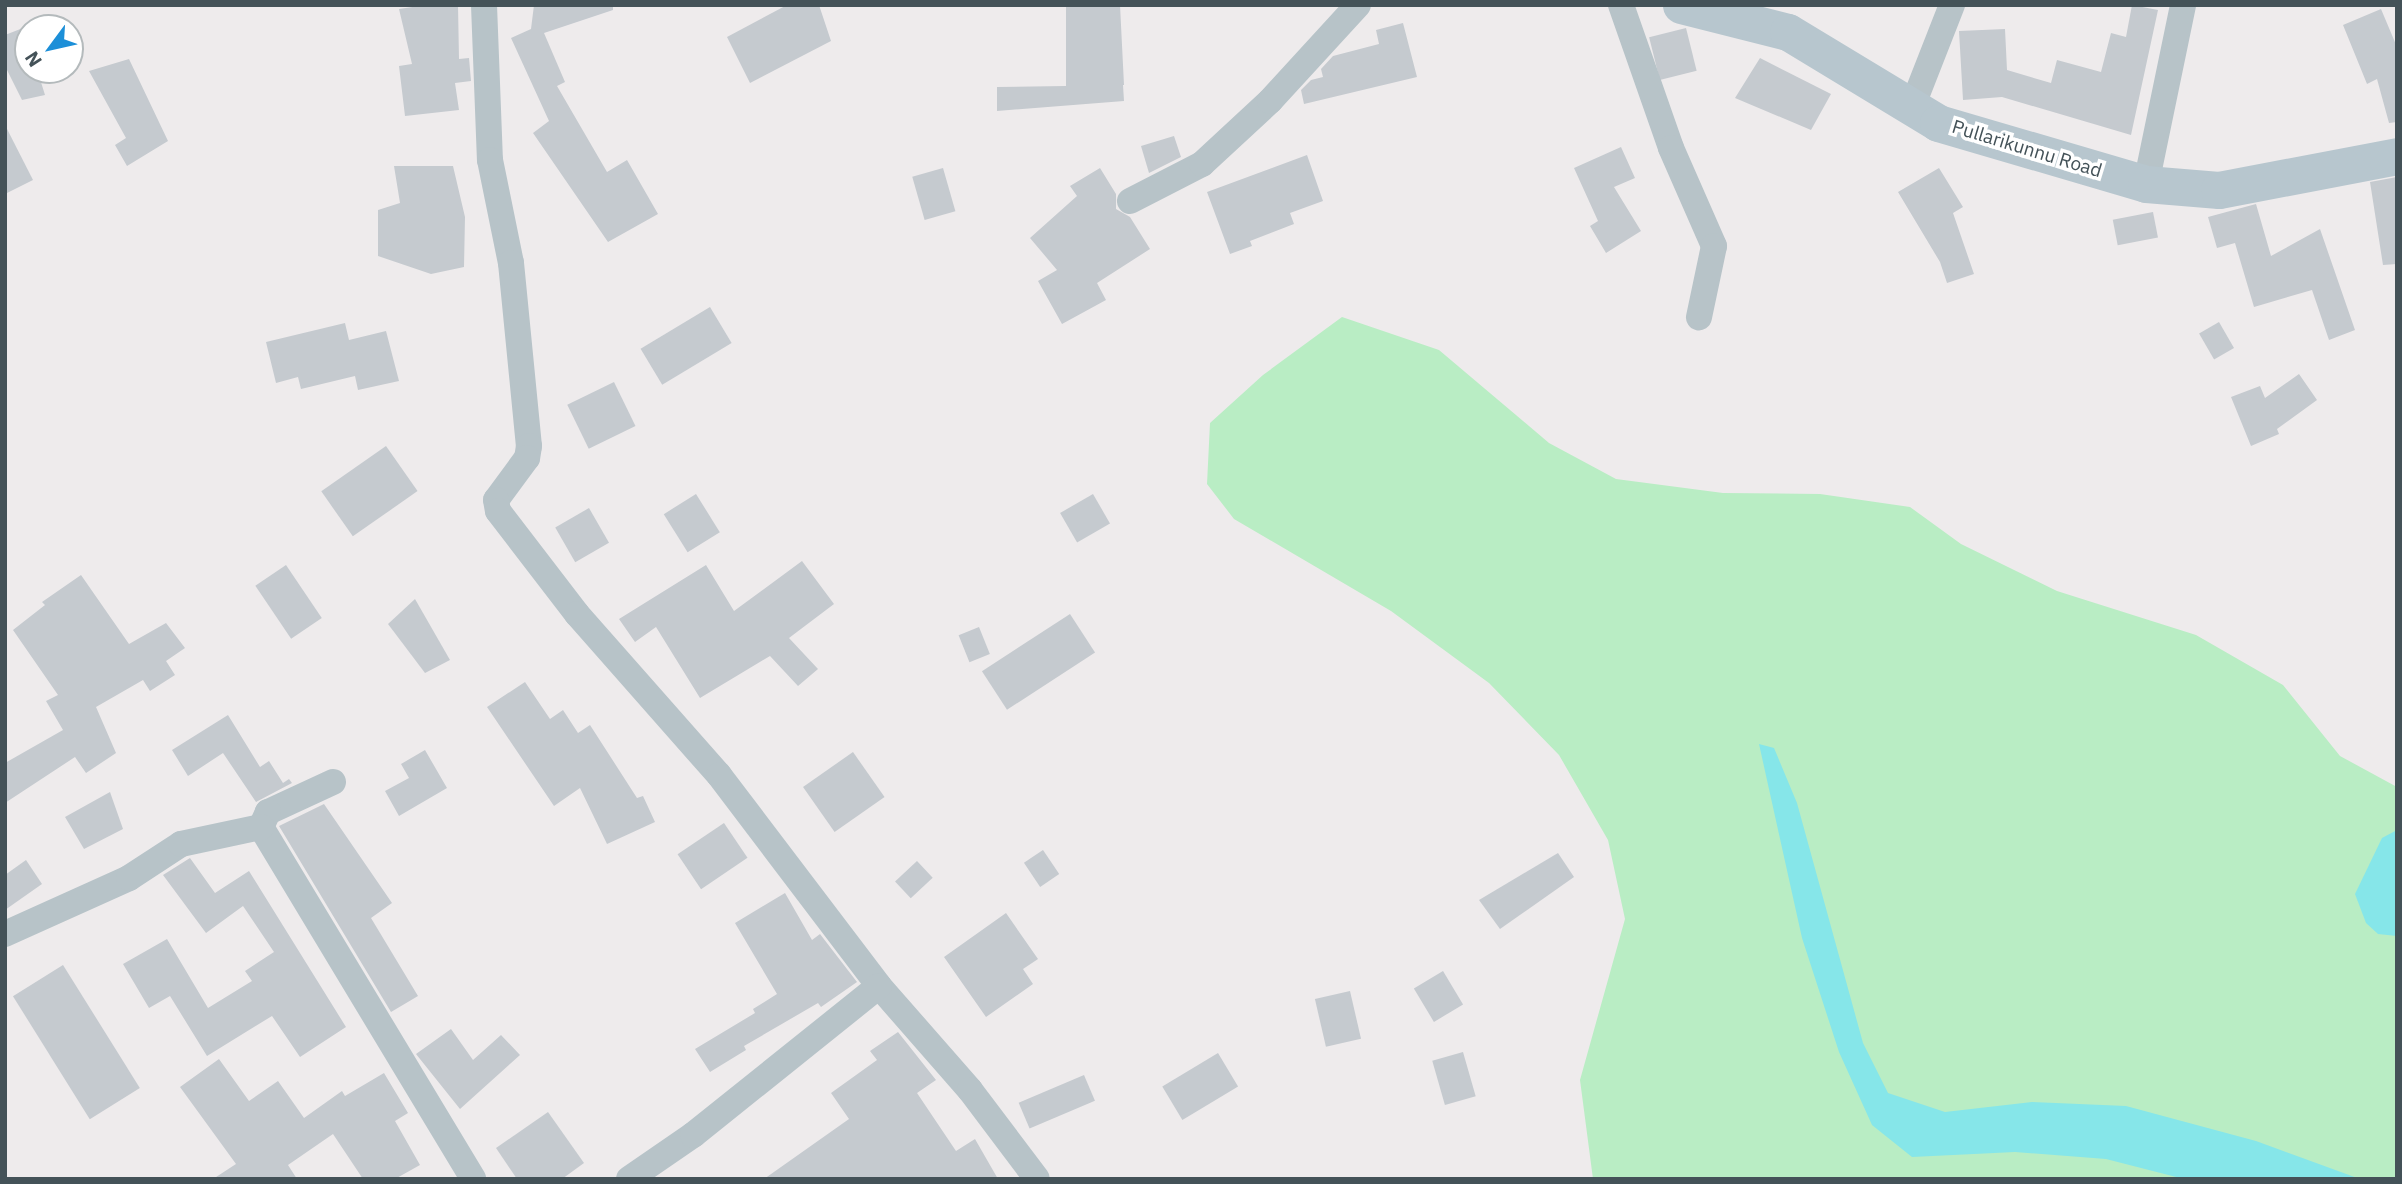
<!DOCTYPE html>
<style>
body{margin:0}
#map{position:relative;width:2402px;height:1184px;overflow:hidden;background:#eeebec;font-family:"IBM Plex Sans",sans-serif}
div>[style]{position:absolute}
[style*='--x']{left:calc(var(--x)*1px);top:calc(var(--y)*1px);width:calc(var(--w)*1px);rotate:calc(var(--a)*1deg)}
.green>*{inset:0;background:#b9edc4}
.water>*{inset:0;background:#86e6e9}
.building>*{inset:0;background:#c5cacf;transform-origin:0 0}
.minor>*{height:26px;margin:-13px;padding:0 13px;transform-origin:13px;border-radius:13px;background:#b7c3c8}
.secondary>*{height:37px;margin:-18.5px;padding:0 18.5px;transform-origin:18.5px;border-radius:18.5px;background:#b7c6ce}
span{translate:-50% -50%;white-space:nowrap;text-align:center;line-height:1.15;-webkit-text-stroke:7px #fff;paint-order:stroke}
.street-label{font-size:19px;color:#445258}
.frame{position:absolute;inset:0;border:7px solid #445258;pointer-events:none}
.north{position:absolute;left:14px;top:14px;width:70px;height:70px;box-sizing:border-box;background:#fff;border:2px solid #b4babc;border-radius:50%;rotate:237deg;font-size:19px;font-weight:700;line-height:28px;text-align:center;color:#445258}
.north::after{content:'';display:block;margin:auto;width:24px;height:32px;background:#1c8fd8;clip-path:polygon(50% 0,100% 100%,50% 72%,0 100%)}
</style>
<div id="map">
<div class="green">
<div style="clip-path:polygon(1342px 317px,1439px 350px,1549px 443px,1616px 479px,1723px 493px,1820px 494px,1910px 507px,1961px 544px,2057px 591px,2196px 635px,2283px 685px,2340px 756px,2397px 787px,2397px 1179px,1593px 1179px,1580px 1080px,1625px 919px,1608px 840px,1559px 755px,1489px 683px,1391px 611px,1234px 519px,1207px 484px,1210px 423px,1263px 375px)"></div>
</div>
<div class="water">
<div style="clip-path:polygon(1759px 744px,1774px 748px,1797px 803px,1863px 1043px,1888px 1093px,1945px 1112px,2032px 1102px,2126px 1106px,2256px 1141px,2360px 1179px,2184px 1179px,2106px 1159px,2015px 1152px,1912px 1157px,1872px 1125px,1839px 1052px,1802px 938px)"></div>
<div style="clip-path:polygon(2397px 830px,2397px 936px,2378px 934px,2366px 923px,2355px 894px,2382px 838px)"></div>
</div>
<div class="building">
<div style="clip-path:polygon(426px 5px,458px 5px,459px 59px,469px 58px,471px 81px,455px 83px,459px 110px,405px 116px,399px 66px,412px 64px,399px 9px)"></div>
<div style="clip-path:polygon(534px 5px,613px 5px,613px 10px,544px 33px,565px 82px,557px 86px,607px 172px,627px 160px,658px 214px,608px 242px,533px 133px,549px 121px,511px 38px,531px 29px)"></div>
<div style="clip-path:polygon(787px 5px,819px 5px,831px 41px,750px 83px,727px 37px)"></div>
<div style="clip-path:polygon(1066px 5px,1120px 5px,1124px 85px,1087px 85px,1123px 85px,1124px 101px,997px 111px,997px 87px,1066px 86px)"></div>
<div style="clip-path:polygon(2132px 5px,2158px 10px,2131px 135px,2002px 97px,1963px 100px,1959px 31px,2005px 29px,2007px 70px,2051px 83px,2057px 60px,2101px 72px,2111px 33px,2126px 37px)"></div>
<div style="clip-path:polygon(2381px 9px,2397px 47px,2397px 122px,2389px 123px,2377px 79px,2367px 84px,2343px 25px)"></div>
<div style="clip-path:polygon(46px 19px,52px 28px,28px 28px,28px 70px,54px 70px,40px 79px,45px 95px,22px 100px,5px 66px,5px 35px)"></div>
<div style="clip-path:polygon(1403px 23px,1417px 77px,1304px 104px,1301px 90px,1311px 80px,1323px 77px,1321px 69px,1333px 56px,1379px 44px,1376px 30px)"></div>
<div style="left:1686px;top:28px;width:44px;height:38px;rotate:76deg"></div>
<div style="clip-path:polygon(1760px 58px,1831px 94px,1811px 130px,1735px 98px)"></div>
<div style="clip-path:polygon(129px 59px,168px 141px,127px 166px,115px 145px,126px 138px,89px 71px)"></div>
<div style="clip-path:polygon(5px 125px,33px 180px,5px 194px)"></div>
<div style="clip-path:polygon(1174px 136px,1181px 157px,1149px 173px,1141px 146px)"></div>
<div style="clip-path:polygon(1621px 147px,1635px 178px,1614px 187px,1641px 231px,1606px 253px,1590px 226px,1598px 221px,1574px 168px)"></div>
<div style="clip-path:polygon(1307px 155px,1323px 201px,1290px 213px,1294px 224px,1250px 241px,1252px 246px,1230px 254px,1207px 192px)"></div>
<div style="clip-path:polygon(394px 166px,453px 166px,465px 217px,464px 267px,431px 274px,378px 256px,378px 210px,400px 203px)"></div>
<div style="left:943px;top:168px;width:45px;height:32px;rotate:74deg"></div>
<div style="clip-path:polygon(1100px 168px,1116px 194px,1116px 209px,1130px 217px,1150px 249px,1097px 283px,1106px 300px,1062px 324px,1038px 281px,1057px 270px,1030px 238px,1077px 196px,1070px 186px)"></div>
<div style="clip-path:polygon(1939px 168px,1963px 207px,1953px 213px,1974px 274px,1947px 283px,1940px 262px,1898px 192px)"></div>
<div style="clip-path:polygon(2397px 177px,2397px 264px,2383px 265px,2370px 182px)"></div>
<div style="clip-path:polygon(2256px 204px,2271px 256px,2320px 229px,2355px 330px,2329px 340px,2312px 290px,2254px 307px,2235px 243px,2217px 248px,2208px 217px)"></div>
<div style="left:2153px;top:212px;width:26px;height:41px;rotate:79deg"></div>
<div style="left:710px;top:307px;width:42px;height:81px;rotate:59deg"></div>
<div style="left:2219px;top:322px;width:30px;height:23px;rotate:60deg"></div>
<div style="clip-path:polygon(345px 323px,349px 340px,386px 331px,399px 381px,358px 390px,355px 376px,301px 389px,298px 377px,276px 383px,266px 342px)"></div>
<div style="clip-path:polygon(2299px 374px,2317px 400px,2277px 429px,2279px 434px,2251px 446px,2231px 397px,2260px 386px,2265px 398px)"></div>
<div style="left:614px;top:382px;width:49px;height:52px;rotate:64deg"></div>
<div style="left:386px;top:446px;width:55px;height:79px;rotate:55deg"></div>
<div style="left:696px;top:494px;width:45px;height:38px;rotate:58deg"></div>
<div style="left:1093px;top:494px;width:34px;height:38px;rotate:60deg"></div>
<div style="left:589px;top:508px;width:40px;height:39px;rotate:60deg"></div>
<div style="clip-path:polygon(802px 561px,834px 604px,789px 638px,818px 669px,798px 686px,770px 656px,700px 698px,656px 627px,635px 642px,619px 619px,706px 565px,734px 611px)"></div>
<div style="left:286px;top:565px;width:64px;height:37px;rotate:56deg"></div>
<div style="clip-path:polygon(81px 575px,129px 644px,166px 623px,185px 648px,166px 661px,175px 675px,150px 691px,143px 680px,96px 707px,116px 753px,86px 773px,75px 757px,5px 803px,5px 763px,63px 730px,46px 701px,58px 695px,13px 630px,45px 605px,42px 602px)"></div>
<div style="clip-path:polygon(415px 599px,450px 660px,425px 673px,388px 624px)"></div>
<div style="left:1070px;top:614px;width:46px;height:105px;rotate:57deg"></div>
<div style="left:979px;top:627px;width:29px;height:22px;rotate:68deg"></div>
<div style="clip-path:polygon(525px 682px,550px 719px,563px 710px,578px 733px,590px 725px,637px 798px,643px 796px,655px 822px,607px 844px,580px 788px,554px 806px,487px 707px)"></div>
<div style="clip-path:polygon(228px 715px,260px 767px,269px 761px,283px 783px,289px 779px,292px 783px,256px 802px,223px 753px,188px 776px,172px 750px)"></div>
<div style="clip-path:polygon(425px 750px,447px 788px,399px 816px,385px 791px,409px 778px,401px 764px)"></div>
<div style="left:853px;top:752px;width:55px;height:61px;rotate:55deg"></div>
<div style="clip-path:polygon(110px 792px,123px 829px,84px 849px,65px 817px)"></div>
<div style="clip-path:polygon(324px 804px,392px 903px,371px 918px,418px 996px,391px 1012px,279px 826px)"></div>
<div style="left:724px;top:823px;width:42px;height:56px;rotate:56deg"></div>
<div style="left:1043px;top:850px;width:29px;height:23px;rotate:56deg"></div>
<div style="clip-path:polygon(1558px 853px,1574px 877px,1500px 929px,1479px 900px)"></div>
<div style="clip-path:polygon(190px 858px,215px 893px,249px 871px,346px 1027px,300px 1057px,272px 1016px,207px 1056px,170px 996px,149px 1008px,123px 964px,167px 939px,208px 1008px,252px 981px,245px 971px,274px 952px,243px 906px,206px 933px,163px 875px)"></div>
<div style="clip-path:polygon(26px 860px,42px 884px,5px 910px,5px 875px)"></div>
<div style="left:917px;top:861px;width:23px;height:30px;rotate:47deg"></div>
<div style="clip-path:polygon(785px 893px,812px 940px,820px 934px,857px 982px,821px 1007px,818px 1003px,744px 1046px,746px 1050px,710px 1072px,695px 1049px,755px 1013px,753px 1009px,777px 994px,735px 923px)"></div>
<div style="clip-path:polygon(1006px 913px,1038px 959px,1023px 969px,1033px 984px,986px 1017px,944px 957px)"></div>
<div style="left:63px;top:965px;width:145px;height:59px;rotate:58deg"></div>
<div style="left:1443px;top:971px;width:39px;height:34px;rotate:59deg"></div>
<div style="left:1350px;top:991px;width:49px;height:36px;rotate:77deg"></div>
<div style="clip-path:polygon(451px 1029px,473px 1060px,501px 1035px,520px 1055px,460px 1109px,416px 1054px)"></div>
<div style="clip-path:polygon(898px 1032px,936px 1080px,917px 1093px,956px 1151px,975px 1139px,998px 1179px,764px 1179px,849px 1119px,831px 1093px,877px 1060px,870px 1051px)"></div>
<div style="left:1463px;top:1052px;width:46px;height:32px;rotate:74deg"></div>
<div style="left:1218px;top:1053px;width:39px;height:65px;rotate:59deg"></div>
<div style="clip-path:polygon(219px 1059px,249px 1101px,278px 1081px,304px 1118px,342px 1091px,345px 1096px,384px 1073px,408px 1113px,395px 1121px,420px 1165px,395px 1179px,363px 1179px,333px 1134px,288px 1165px,297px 1179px,213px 1179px,236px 1164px,180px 1087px)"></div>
<div style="left:1084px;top:1075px;width:28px;height:71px;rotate:67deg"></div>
<div style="clip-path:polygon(548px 1112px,584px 1163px,562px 1179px,517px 1179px,496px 1148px)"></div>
</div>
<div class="minor">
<div style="--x:484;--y:5;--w:155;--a:87.8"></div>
<div style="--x:490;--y:160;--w:105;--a:78.5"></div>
<div style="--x:511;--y:263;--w:184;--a:84.4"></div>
<div style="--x:529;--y:446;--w:12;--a:99"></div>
<div style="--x:527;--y:458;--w:52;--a:126.4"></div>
<div style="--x:496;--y:500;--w:11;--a:80"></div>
<div style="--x:498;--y:511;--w:130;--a:52.5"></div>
<div style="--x:577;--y:614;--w:215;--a:48.6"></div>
<div style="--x:719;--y:775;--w:265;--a:52.8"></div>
<div style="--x:879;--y:986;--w:138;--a:48.8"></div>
<div style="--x:970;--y:1090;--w:111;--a:53"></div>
<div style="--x:1621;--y:5;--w:151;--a:70.7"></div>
<div style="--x:1671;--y:148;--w:107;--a:66.3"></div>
<div style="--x:1714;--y:246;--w:73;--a:101.9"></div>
<div style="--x:1912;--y:107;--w:110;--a:-68.6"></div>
<div style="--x:2146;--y:184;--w:183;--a:-78.3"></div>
<div style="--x:1130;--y:201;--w:81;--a:-27.2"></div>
<div style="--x:1202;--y:164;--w:93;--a:-42.8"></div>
<div style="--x:1270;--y:101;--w:130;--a:-47.5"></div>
<div style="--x:333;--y:782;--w:72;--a:155.2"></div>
<div style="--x:268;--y:812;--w:17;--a:115"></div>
<div style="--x:261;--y:827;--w:411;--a:58.9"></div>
<div style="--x:5;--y:934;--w:136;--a:-24.3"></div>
<div style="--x:129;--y:878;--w:62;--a:-33.2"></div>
<div style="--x:181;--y:844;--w:82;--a:-12"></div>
<div style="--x:629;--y:1179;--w:78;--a:-34.5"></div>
<div style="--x:693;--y:1135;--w:238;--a:-38.7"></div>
</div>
<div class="secondary">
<div style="--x:1681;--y:5;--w:110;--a:14.2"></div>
<div style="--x:1788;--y:32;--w:175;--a:31.2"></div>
<div style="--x:1938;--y:123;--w:217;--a:16.3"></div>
<div style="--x:2146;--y:184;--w:73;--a:4.7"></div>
<div style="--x:2219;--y:190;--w:181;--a:-10.8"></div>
</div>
<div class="street-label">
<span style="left:2027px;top:149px;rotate:17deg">Pullarikunnu Road</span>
</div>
<div class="frame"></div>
<div class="north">N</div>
</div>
